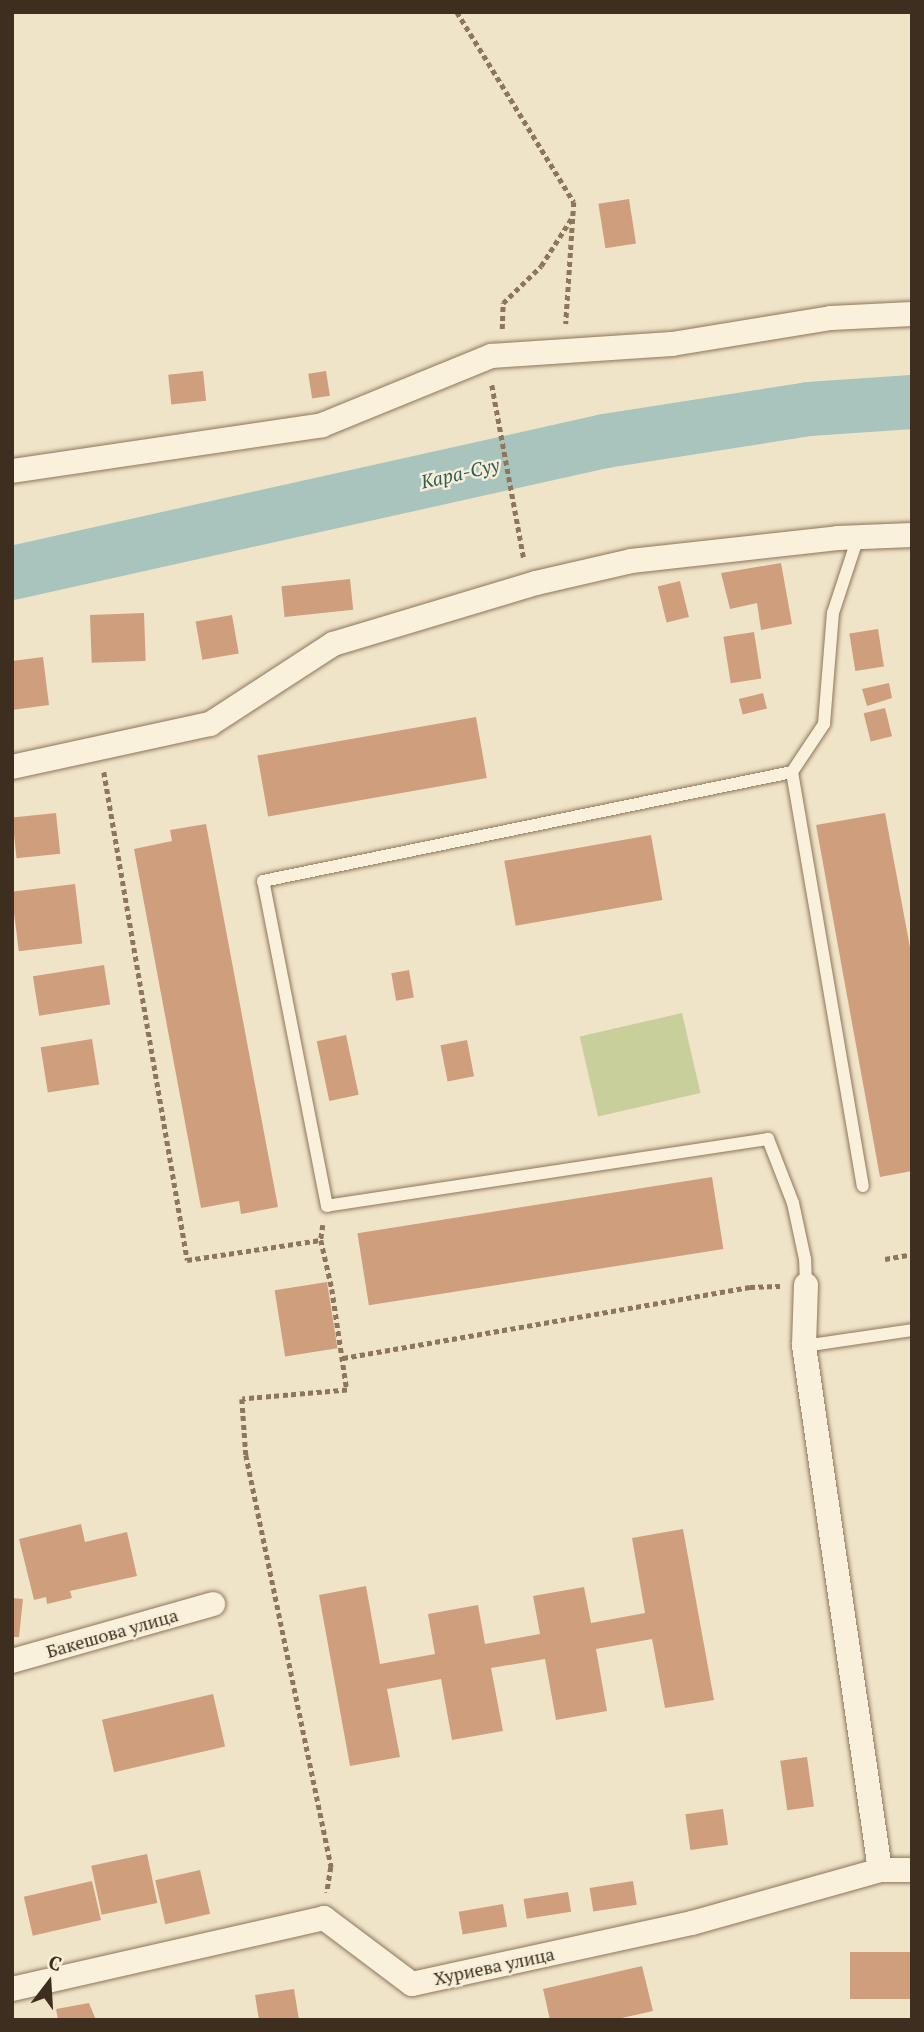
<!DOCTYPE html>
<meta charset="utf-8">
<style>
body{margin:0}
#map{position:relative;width:924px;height:2032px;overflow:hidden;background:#f0e4c8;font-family:"PT Serif",serif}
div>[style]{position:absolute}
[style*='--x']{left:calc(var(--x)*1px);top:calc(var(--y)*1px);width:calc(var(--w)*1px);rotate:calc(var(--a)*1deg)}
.green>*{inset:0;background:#c9cf9b;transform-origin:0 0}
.river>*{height:54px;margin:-27px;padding:0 27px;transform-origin:27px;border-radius:27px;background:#a9c4bc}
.building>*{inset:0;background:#cf9f7d;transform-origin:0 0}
.path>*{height:4.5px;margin-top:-2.25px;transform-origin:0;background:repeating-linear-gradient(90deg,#8d765c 0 5px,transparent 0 8.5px)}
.roads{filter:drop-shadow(0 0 2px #8d765c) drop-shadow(0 0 2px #8d765c)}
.lane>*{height:12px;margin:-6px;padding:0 6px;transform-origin:6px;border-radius:6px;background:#faf1dc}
.street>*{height:24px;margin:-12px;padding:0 12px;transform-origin:12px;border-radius:12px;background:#faf1dc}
span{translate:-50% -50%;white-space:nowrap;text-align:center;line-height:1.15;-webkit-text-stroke:5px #f7eed8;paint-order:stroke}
.street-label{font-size:18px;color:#3d2e20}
.water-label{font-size:19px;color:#2f5d5a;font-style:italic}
.frame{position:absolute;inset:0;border:14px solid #3d2e20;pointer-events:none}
.north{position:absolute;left:14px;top:1948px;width:70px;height:70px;-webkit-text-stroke:5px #f7eed8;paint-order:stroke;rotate:17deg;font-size:19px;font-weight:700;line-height:28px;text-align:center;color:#3d2e20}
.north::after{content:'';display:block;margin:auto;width:24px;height:32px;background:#3d2e20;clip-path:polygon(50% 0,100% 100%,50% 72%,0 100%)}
</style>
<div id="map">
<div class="green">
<div style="left:682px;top:1013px;width:82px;height:105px;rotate:77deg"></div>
</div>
<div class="river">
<div style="--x:12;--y:573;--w:608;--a:-12.55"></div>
<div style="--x:605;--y:441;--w:206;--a:-8.9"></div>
<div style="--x:809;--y:409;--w:103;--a:-3.9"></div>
</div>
<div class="building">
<div style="left:629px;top:199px;width:45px;height:31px;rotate:81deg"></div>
<div style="left:203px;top:371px;width:30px;height:35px;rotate:84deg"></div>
<div style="left:326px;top:371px;width:25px;height:18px;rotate:81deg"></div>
<div style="clip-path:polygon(781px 563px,792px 624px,761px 630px,757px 603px,730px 609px,721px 573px)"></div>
<div style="left:350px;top:579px;width:31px;height:69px;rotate:84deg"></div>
<div style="left:680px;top:581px;width:37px;height:23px;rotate:76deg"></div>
<div style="left:144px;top:613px;width:48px;height:54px;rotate:88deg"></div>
<div style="left:232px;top:615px;width:39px;height:37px;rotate:80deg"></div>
<div style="left:878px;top:629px;width:38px;height:29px;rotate:81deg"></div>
<div style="left:754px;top:632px;width:47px;height:31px;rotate:81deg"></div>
<div style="clip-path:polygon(43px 657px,49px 705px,12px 710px,12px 661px)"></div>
<div style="clip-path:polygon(889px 683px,892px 698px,867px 706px,862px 689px)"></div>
<div style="left:763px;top:693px;width:16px;height:25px;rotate:76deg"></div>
<div style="left:885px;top:708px;width:29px;height:22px;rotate:76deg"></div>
<div style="left:476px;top:717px;width:62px;height:222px;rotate:80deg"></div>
<div style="left:56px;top:813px;width:41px;height:44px;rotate:84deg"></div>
<div style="clip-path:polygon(885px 813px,912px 958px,912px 1171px,880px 1177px,816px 825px)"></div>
<div style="clip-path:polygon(206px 824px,278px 1207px,241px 1214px,239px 1201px,201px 1208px,134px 849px,172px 841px,170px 830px)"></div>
<div style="left:651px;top:835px;width:66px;height:149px;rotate:80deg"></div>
<div style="left:75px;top:884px;width:60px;height:64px;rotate:83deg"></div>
<div style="left:104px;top:965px;width:40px;height:72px;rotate:81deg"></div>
<div style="left:409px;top:970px;width:28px;height:18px;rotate:80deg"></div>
<div style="left:346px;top:1035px;width:61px;height:30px;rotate:78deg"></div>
<div style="left:92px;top:1039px;width:46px;height:52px;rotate:81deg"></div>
<div style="left:467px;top:1040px;width:37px;height:27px;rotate:79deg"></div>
<div style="left:712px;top:1177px;width:73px;height:359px;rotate:81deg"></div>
<div style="left:327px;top:1282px;width:67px;height:53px;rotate:81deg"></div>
<div style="clip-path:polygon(81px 1524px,85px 1542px,127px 1532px,137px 1576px,70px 1591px,72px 1598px,47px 1604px,46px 1597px,34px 1600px,19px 1539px)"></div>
<div style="clip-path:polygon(683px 1529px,714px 1700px,665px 1708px,652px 1639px,596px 1649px,607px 1711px,556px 1720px,545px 1659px,491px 1668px,503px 1731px,452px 1740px,441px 1679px,387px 1689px,400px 1757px,350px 1766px,319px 1595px,366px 1586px,380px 1664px,435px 1654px,428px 1614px,478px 1605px,485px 1644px,540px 1634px,533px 1596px,584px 1587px,591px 1623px,645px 1613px,632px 1538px)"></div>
<div style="clip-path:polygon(12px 1598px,23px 1599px,19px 1637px,12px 1637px)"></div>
<div style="left:213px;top:1694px;width:54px;height:114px;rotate:77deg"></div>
<div style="left:807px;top:1757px;width:50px;height:27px;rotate:82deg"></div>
<div style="left:723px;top:1809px;width:36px;height:38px;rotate:82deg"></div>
<div style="left:147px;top:1854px;width:50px;height:57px;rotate:78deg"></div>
<div style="left:200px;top:1870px;width:45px;height:46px;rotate:77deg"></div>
<div style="left:92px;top:1881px;width:40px;height:70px;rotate:77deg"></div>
<div style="left:633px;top:1881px;width:24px;height:44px;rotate:81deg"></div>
<div style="left:568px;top:1892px;width:20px;height:45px;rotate:81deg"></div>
<div style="left:503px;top:1904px;width:23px;height:45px;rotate:80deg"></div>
<div style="left:912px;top:1952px;width:47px;height:62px;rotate:90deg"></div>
<div style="clip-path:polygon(642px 1966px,653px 2011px,613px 2020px,550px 2020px,543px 1989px)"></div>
<div style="clip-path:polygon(294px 1989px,299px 2020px,259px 2020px,255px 1995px)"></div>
<div style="clip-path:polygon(89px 2003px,96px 2020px,58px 2020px,56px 2009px)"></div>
</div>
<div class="path">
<div style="--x:457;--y:12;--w:223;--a:58.4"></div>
<div style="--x:574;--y:202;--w:122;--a:93.8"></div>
<div style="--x:502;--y:329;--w:26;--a:-88"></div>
<div style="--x:503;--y:303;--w:53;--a:-44.2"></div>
<div style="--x:541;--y:266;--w:59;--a:-57.4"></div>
<div style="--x:492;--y:385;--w:177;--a:79.6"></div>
<div style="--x:104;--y:772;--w:495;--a:80.3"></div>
<div style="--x:187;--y:1260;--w:135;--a:-8.5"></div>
<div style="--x:323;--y:1225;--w:15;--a:98"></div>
<div style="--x:321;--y:1240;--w:50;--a:77.3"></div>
<div style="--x:332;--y:1289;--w:102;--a:81.6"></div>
<div style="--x:347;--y:1390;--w:105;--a:175.1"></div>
<div style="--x:242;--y:1399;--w:56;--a:85.9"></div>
<div style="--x:246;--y:1455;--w:421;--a:78.3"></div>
<div style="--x:331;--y:1867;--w:26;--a:99"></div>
<div style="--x:885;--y:1259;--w:27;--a:-10"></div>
<div style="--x:343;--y:1358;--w:413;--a:-9.9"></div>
<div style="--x:750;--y:1287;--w:30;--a:-2"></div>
</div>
<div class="roads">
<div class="lane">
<div style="--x:792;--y:772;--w:420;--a:80.3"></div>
<div style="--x:806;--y:1285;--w:26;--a:-92"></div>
<div style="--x:805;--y:1259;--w:57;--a:-102.1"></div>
<div style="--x:793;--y:1203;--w:69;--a:-111.3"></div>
<div style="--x:768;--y:1139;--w:446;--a:171.4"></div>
<div style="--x:327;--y:1206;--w:331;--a:-101.1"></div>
<div style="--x:263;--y:881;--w:540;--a:-11.64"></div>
<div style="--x:792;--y:772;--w:58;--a:-56.3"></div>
<div style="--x:824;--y:724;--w:111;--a:-85.4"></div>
<div style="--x:833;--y:613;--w:80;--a:-71.8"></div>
<div style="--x:804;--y:1346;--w:109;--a:-8.4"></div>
</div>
<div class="street">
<div style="--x:12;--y:471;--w:313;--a:-8.4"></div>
<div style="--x:322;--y:425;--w:183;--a:-22.2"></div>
<div style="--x:491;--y:356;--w:181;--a:-3.8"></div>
<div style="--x:672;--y:344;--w:161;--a:-9.3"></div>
<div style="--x:831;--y:318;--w:81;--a:-2.8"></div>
<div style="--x:12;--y:767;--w:203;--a:-12.3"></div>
<div style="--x:210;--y:724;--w:147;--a:-33"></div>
<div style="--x:333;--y:644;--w:212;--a:-16.7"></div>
<div style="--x:536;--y:583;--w:98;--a:-13"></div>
<div style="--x:631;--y:561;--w:208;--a:-6.3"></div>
<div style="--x:838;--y:538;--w:74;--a:-2.3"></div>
<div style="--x:806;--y:1285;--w:61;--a:91.9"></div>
<div style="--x:804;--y:1346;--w:529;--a:81.75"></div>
<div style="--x:12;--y:1661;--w:209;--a:-15.8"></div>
<div style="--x:12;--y:1989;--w:320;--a:-12.8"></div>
<div style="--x:324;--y:1918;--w:110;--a:36.9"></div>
<div style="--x:412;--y:1984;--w:287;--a:-12.3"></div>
<div style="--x:692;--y:1923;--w:195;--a:-15.7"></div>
<div style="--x:880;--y:1870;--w:32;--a:0"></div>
</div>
</div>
<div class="street-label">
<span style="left:112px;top:1633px;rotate:-16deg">Бакешова улица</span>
<span style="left:494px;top:1966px;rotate:-12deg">Хуриева улица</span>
</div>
<div class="water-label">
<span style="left:460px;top:473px;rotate:-13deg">Кара-Суу</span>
</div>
<div class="frame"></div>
<div class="north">С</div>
</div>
